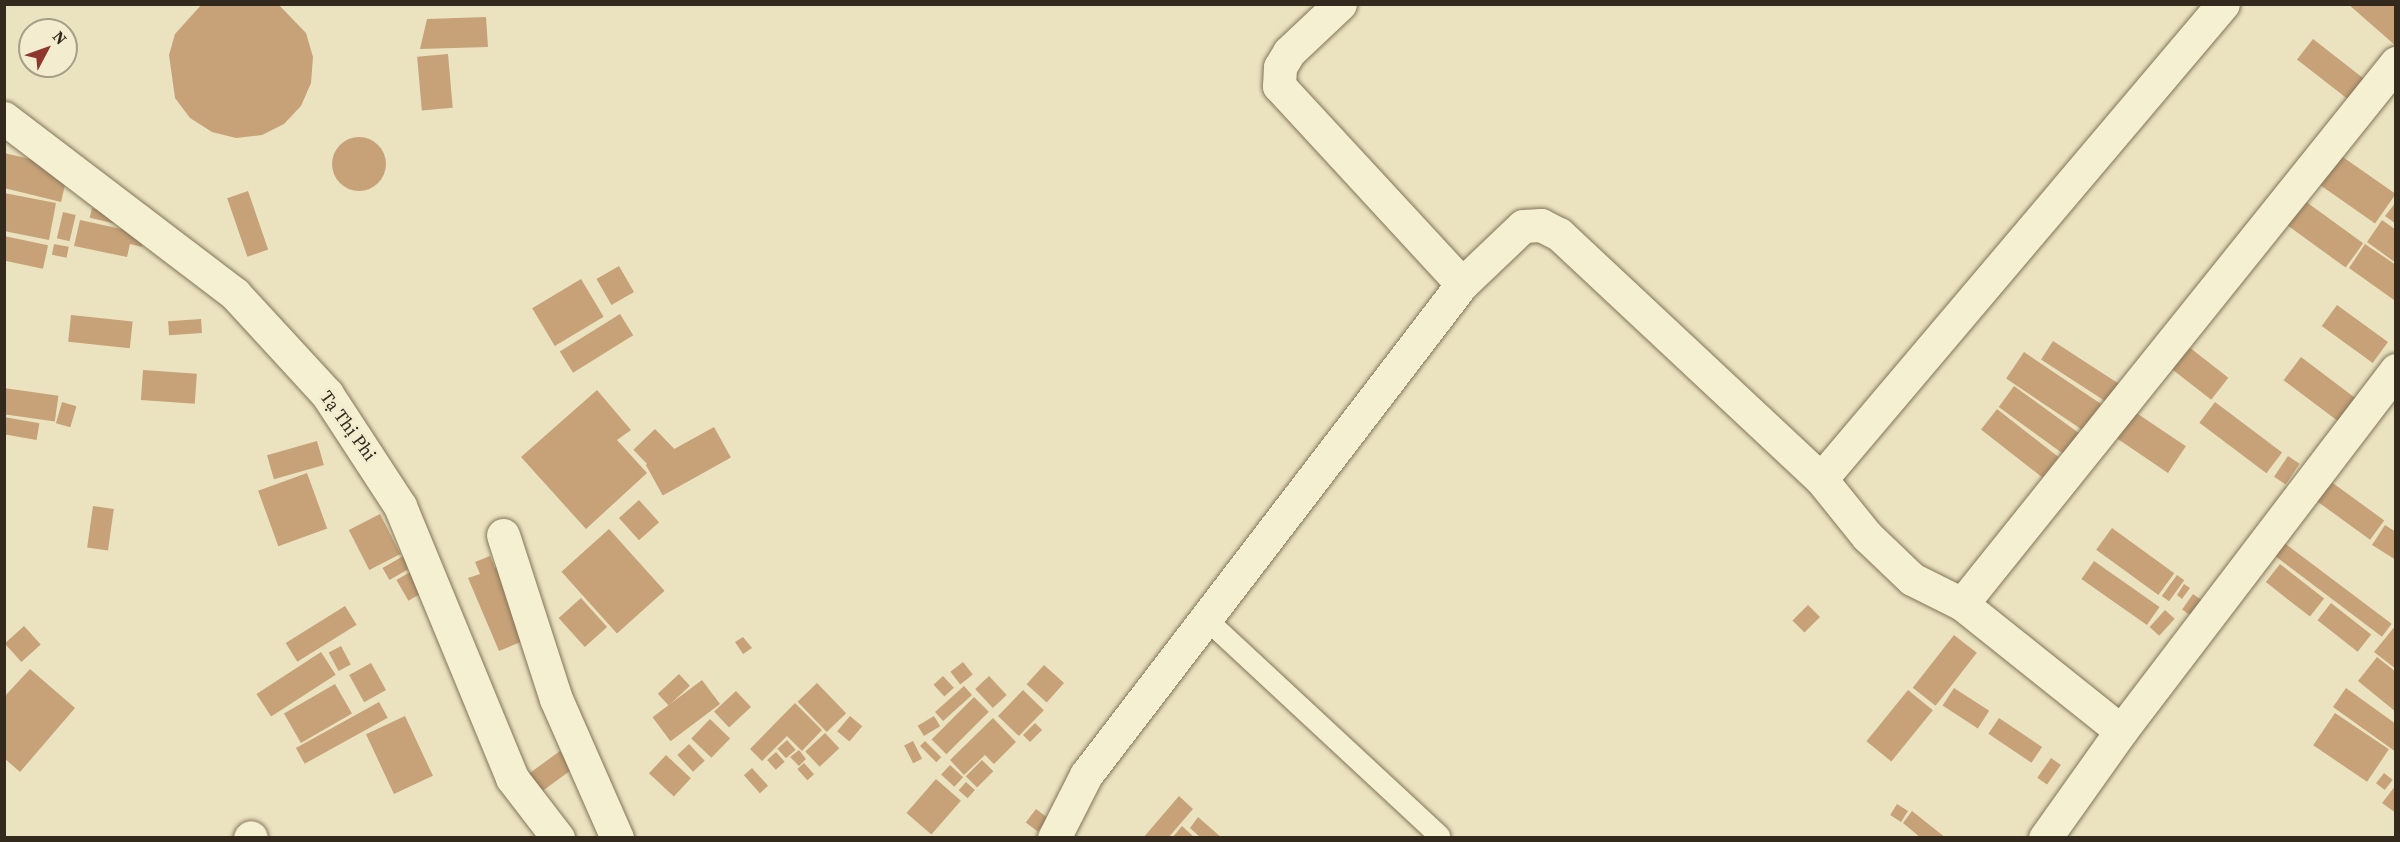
<!DOCTYPE html>
<meta charset="utf-8">
<style>
body{margin:0}
#map{position:relative;width:2400px;height:842px;overflow:hidden;background:#ebe3c0;font-family:"Source Serif 4",serif}
div>[style]{position:absolute}
[style*='--x']{left:calc(var(--x)*1px);top:calc(var(--y)*1px);width:calc(var(--w)*1px);rotate:calc(var(--a)*1deg)}
.building>*{inset:0;background:#c7a278;transform-origin:0 0}
.round{border-radius:50%}
.roads{filter:drop-shadow(0 0 2px #827459) drop-shadow(0 0 2px #827459)}
.service>*{height:21px;margin:-10.5px;padding:0 10.5px;transform-origin:10.5px;border-radius:10.5px;background:#f6f0d2}
.minor>*{height:33px;margin:-16.5px;padding:0 16.5px;transform-origin:16.5px;border-radius:16.5px;background:#f6f0d2}
span{translate:-50% -50%;white-space:nowrap;text-align:center;line-height:1.15;-webkit-text-stroke:6px #f3eccf;paint-order:stroke}
.street-label{font-size:18px;color:#332a1d}
.frame{position:absolute;inset:0;border:6px solid #332a1d;pointer-events:none}
.north{position:absolute;left:18px;top:18px;width:60px;height:60px;box-sizing:border-box;background:#f3eccf;border:2px solid #a69e88;border-radius:50%;rotate:49deg;font-size:16px;font-weight:700;line-height:24px;text-align:center;color:#332a1d}
.north::after{content:'';display:block;margin:auto;width:21px;height:27px;background:#8e372d;clip-path:polygon(50% 0,100% 100%,50% 72%,0 100%)}
</style>
<div id="map">
<div class="building">
<div style="clip-path:polygon(202px 4px,278px 4px,306px 33px,313px 57px,311px 83px,301px 106px,284px 124px,262px 135px,236px 138px,212px 132px,190px 118px,175px 98px,169px 55px,175px 34px)"></div>
<div style="clip-path:polygon(2348px 4px,2396px 4px,2396px 46px)"></div>
<div style="clip-path:polygon(486px 17px,488px 47px,420px 49px,427px 19px)"></div>
<div style="left:2313px;top:39px;width:70px;height:26px;rotate:38deg"></div>
<div style="left:448px;top:54px;width:54px;height:31px;rotate:85deg"></div>
<div class="round" style="left:332px;top:137px;width:54px;height:54px"></div>
<div style="clip-path:polygon(4px 153px,69px 168px,61px 202px,4px 188px)"></div>
<div style="left:2340px;top:155px;width:68px;height:36px;rotate:35deg"></div>
<div style="left:248px;top:191px;width:62px;height:22px;rotate:71deg"></div>
<div style="clip-path:polygon(4px 193px,56px 203px,49px 240px,4px 231px)"></div>
<div style="left:2305px;top:201px;width:72px;height:30px;rotate:36deg"></div>
<div style="clip-path:polygon(2396px 202px,2396px 224px,2385px 216px)"></div>
<div style="left:92px;top:208px;width:31px;height:10px;rotate:13deg"></div>
<div style="left:63px;top:212px;width:13px;height:27px;rotate:13deg"></div>
<div style="clip-path:polygon(80px 220px,144px 234px,142px 247px,130px 244px,127px 257px,74px 246px)"></div>
<div style="clip-path:polygon(2382px 220px,2396px 230px,2396px 263px,2367px 242px)"></div>
<div style="left:4px;top:236px;width:45px;height:24px;rotate:12deg"></div>
<div style="left:54px;top:244px;width:15px;height:11px;rotate:11deg"></div>
<div style="clip-path:polygon(2365px 244px,2396px 265px,2394px 300px,2349px 268px)"></div>
<div style="left:619px;top:266px;width:30px;height:26px;rotate:60deg"></div>
<div style="left:581px;top:279px;width:44px;height:57px;rotate:59deg"></div>
<div style="left:2337px;top:305px;width:63px;height:26px;rotate:36deg"></div>
<div style="left:620px;top:314px;width:25px;height:71px;rotate:58deg"></div>
<div style="left:71px;top:315px;width:62px;height:27px;rotate:6deg"></div>
<div style="left:201px;top:319px;width:14px;height:33px;rotate:86deg"></div>
<div style="left:2053px;top:341px;width:79px;height:22px;rotate:33deg"></div>
<div style="left:2189px;top:347px;width:50px;height:28px;rotate:38deg"></div>
<div style="left:2024px;top:352px;width:93px;height:32px;rotate:34deg"></div>
<div style="left:2301px;top:357px;width:68px;height:29px;rotate:37deg"></div>
<div style="left:143px;top:370px;width:54px;height:30px;rotate:4deg"></div>
<div style="left:2014px;top:386px;width:89px;height:26px;rotate:36deg"></div>
<div style="left:4px;top:388px;width:55px;height:26px;rotate:8deg"></div>
<div style="clip-path:polygon(597px 390px,631px 430px,617px 440px,647px 473px,586px 529px,521px 457px)"></div>
<div style="left:62px;top:402px;width:15px;height:22px;rotate:16deg"></div>
<div style="left:2215px;top:402px;width:84px;height:26px;rotate:37deg"></div>
<div style="left:1997px;top:409px;width:78px;height:26px;rotate:38deg"></div>
<div style="left:2132px;top:410px;width:65px;height:32px;rotate:34deg"></div>
<div style="left:4px;top:417px;width:36px;height:17px;rotate:10deg"></div>
<div style="left:714px;top:427px;width:35px;height:78px;rotate:61deg"></div>
<div style="left:655px;top:429px;width:29px;height:30px;rotate:46deg"></div>
<div style="left:317px;top:441px;width:25px;height:52px;rotate:74deg"></div>
<div style="left:2288px;top:456px;width:14px;height:25px;rotate:34deg"></div>
<div style="left:307px;top:473px;width:59px;height:52px;rotate:70deg"></div>
<div style="left:2330px;top:481px;width:67px;height:24px;rotate:36deg"></div>
<div style="left:639px;top:500px;width:30px;height:27px;rotate:48deg"></div>
<div style="left:93px;top:506px;width:21px;height:42px;rotate:8deg"></div>
<div style="left:380px;top:514px;width:45px;height:35px;rotate:63deg"></div>
<div style="clip-path:polygon(2385px 525px,2396px 532px,2396px 560px,2372px 545px)"></div>
<div style="left:2112px;top:528px;width:77px;height:27px;rotate:36deg"></div>
<div style="left:609px;top:529px;width:83px;height:64px;rotate:48deg"></div>
<div style="left:2279px;top:539px;width:141px;height:16px;rotate:37deg"></div>
<div style="left:405px;top:555px;width:14px;height:26px;rotate:60deg"></div>
<div style="clip-path:polygon(490px 556px,495px 568px,499px 565px,530px 638px,499px 651px,468px 578px,480px 574px,475px 562px)"></div>
<div style="left:2094px;top:561px;width:80px;height:22px;rotate:35deg"></div>
<div style="left:2280px;top:564px;width:56px;height:23px;rotate:38deg"></div>
<div style="left:412px;top:571px;width:24px;height:18px;rotate:60deg"></div>
<div style="left:2177px;top:575px;width:9px;height:26px;rotate:36deg"></div>
<div style="clip-path:polygon(2184px 584px,2190px 588px,2182px 599px,2177px 595px)"></div>
<div style="left:2193px;top:594px;width:12px;height:19px;rotate:35deg"></div>
<div style="left:581px;top:598px;width:39px;height:30px;rotate:48deg"></div>
<div style="left:2331px;top:603px;width:51px;height:22px;rotate:38deg"></div>
<div style="left:1808px;top:605px;width:17px;height:22px;rotate:45deg"></div>
<div style="left:345px;top:606px;width:22px;height:70px;rotate:58deg"></div>
<div style="left:2165px;top:610px;width:13px;height:23px;rotate:42deg"></div>
<div style="clip-path:polygon(2396px 625px,2396px 669px,2374px 652px)"></div>
<div style="left:24px;top:626px;width:25px;height:26px;rotate:48deg"></div>
<div style="left:1954px;top:635px;width:29px;height:67px;rotate:38deg"></div>
<div style="clip-path:polygon(743px 637px,752px 648px,743px 654px,735px 642px)"></div>
<div style="left:341px;top:646px;width:21px;height:14px;rotate:62deg"></div>
<div style="left:321px;top:652px;width:27px;height:77px;rotate:57deg"></div>
<div style="clip-path:polygon(2377px 657px,2396px 672px,2396px 712px,2358px 681px)"></div>
<div style="left:963px;top:662px;width:16px;height:16px;rotate:52deg"></div>
<div style="left:371px;top:663px;width:31px;height:25px;rotate:61deg"></div>
<div style="left:1044px;top:665px;width:27px;height:26px;rotate:42deg"></div>
<div style="clip-path:polygon(30px 669px,75px 708px,20px 772px,4px 758px,4px 697px)"></div>
<div style="left:679px;top:674px;width:16px;height:29px;rotate:47deg"></div>
<div style="left:943px;top:676px;width:16px;height:13px;rotate:47deg"></div>
<div style="left:989px;top:676px;width:26px;height:19px;rotate:47deg"></div>
<div style="left:702px;top:680px;width:30px;height:62px;rotate:53deg"></div>
<div style="left:817px;top:683px;width:42px;height:27px;rotate:46deg"></div>
<div style="left:335px;top:684px;width:34px;height:59px;rotate:60deg"></div>
<div style="left:964px;top:686px;width:12px;height:39px;rotate:48deg"></div>
<div style="left:1954px;top:688px;width:42px;height:21px;rotate:33deg"></div>
<div style="clip-path:polygon(2346px 688px,2396px 724px,2396px 752px,2333px 707px)"></div>
<div style="left:1023px;top:690px;width:29px;height:36px;rotate:44deg"></div>
<div style="left:1908px;top:690px;width:32px;height:66px;rotate:39deg"></div>
<div style="left:736px;top:691px;width:22px;height:30px;rotate:47deg"></div>
<div style="left:974px;top:697px;width:21px;height:60px;rotate:45deg"></div>
<div style="left:379px;top:702px;width:18px;height:95px;rotate:61deg"></div>
<div style="clip-path:polygon(795px 703px,822px 730px,802px 751px,787px 736px,762px 761px,750px 749px)"></div>
<div style="left:2335px;top:713px;width:65px;height:39px;rotate:34deg"></div>
<div style="left:405px;top:716px;width:66px;height:43px;rotate:65deg"></div>
<div style="left:850px;top:716px;width:16px;height:20px;rotate:40deg"></div>
<div style="left:934px;top:716px;width:12px;height:19px;rotate:59deg"></div>
<div style="clip-path:polygon(993px 718px,1016px 742px,994px 764px,985px 755px,964px 775px,950px 760px)"></div>
<div style="left:1999px;top:718px;width:52px;height:19px;rotate:34deg"></div>
<div style="left:710px;top:719px;width:28px;height:27px;rotate:44deg"></div>
<div style="left:1035px;top:723px;width:10px;height:17px;rotate:45deg"></div>
<div style="left:825px;top:733px;width:21px;height:27px;rotate:47deg"></div>
<div style="left:787px;top:740px;width:13px;height:13px;rotate:48deg"></div>
<div style="left:913px;top:741px;width:20px;height:10px;rotate:63deg"></div>
<div style="left:925px;top:741px;width:23px;height:7px;rotate:45deg"></div>
<div style="left:689px;top:744px;width:23px;height:16px;rotate:47deg"></div>
<div style="clip-path:polygon(799px 750px,806px 759px,799px 766px,790px 757px)"></div>
<div style="left:560px;top:751px;width:22px;height:39px;rotate:54deg"></div>
<div style="left:776px;top:752px;width:13px;height:12px;rotate:48deg"></div>
<div style="left:666px;top:755px;width:34px;height:25px;rotate:43deg"></div>
<div style="left:2051px;top:758px;width:12px;height:24px;rotate:35deg"></div>
<div style="left:982px;top:760px;width:16px;height:23px;rotate:45deg"></div>
<div style="left:804px;top:763px;width:15px;height:9px;rotate:48deg"></div>
<div style="left:950px;top:765px;width:18px;height:13px;rotate:43deg"></div>
<div style="left:752px;top:768px;width:24px;height:11px;rotate:48deg"></div>
<div style="left:2384px;top:773px;width:11px;height:13px;rotate:38deg"></div>
<div style="left:936px;top:779px;width:33px;height:45px;rotate:41deg"></div>
<div style="left:966px;top:782px;width:12px;height:11px;rotate:42deg"></div>
<div style="clip-path:polygon(2396px 785px,2396px 813px,2382px 803px)"></div>
<div style="clip-path:polygon(1179px 796px,1193px 809px,1168px 838px,1143px 838px)"></div>
<div style="left:1897px;top:804px;width:13px;height:13px;rotate:32deg"></div>
<div style="left:1036px;top:809px;width:15px;height:17px;rotate:37deg"></div>
<div style="clip-path:polygon(1912px 811px,1946px 838px,1921px 838px,1903px 823px)"></div>
<div style="clip-path:polygon(1198px 817px,1222px 838px,1201px 838px,1190px 828px)"></div>
<div style="clip-path:polygon(1182px 826px,1195px 838px,1172px 838px)"></div>
</div>
<div class="roads">
<div class="service">
<div style="--x:1204;--y:617;--w:321;--a:42.9"></div>
</div>
<div class="minor">
<div style="--x:4;--y:118;--w:290;--a:37.3"></div>
<div style="--x:235;--y:294;--w:136;--a:47.4"></div>
<div style="--x:327;--y:394;--w:134;--a:56.9"></div>
<div style="--x:400;--y:506;--w:294;--a:67.6"></div>
<div style="--x:512;--y:778;--w:76;--a:52.5"></div>
<div style="--x:1462;--y:284;--w:84;--a:-43.6"></div>
<div style="--x:1523;--y:226;--w:18;--a:-3"></div>
<div style="--x:1541;--y:225;--w:20;--a:27"></div>
<div style="--x:1559;--y:234;--w:359;--a:43.1"></div>
<div style="--x:1821;--y:479;--w:73;--a:51.1"></div>
<div style="--x:1867;--y:536;--w:62;--a:43.7"></div>
<div style="--x:1912;--y:579;--w:56;--a:26.6"></div>
<div style="--x:1962;--y:604;--w:203;--a:38.6"></div>
<div style="--x:2121;--y:731;--w:454;--a:-52.7"></div>
<div style="--x:1821;--y:479;--w:622;--a:-49.76"></div>
<div style="--x:503;--y:535;--w:172;--a:72.1"></div>
<div style="--x:556;--y:699;--w:152;--a:66.3"></div>
<div style="--x:1962;--y:604;--w:694;--a:-51.26"></div>
<div style="--x:250;--y:838;--w:1;--a:-45"></div>
<div style="--x:1054;--y:838;--w:71;--a:-63.1"></div>
<div style="--x:1086;--y:775;--w:618;--a:-52.56"></div>
<div style="--x:1462;--y:284;--w:270;--a:-132.7"></div>
<div style="--x:1279;--y:86;--w:19;--a:-87"></div>
<div style="--x:1280;--y:67;--w:17;--a:-59"></div>
<div style="--x:1289;--y:52;--w:70;--a:-43.3"></div>
<div style="--x:2045;--y:838;--w:131;--a:-54.6"></div>
</div>
</div>
<div class="street-label">
<span style="left:348px;top:426px;rotate:54deg">Tạ Thị Phi</span>
</div>
<div class="frame"></div>
<div class="north">N</div>
</div>
